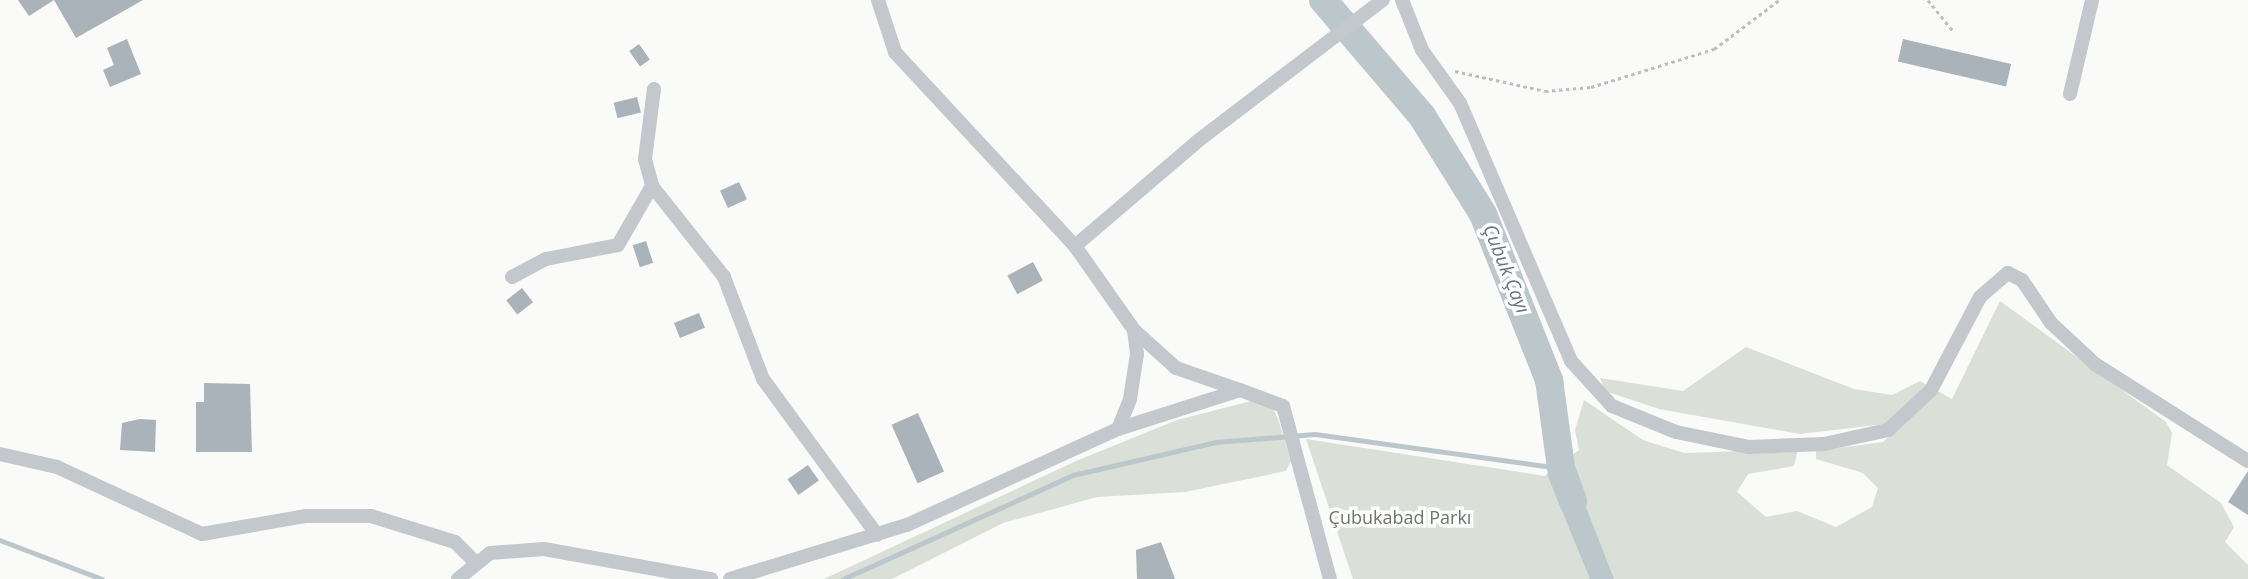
<!DOCTYPE html>
<meta charset="utf-8">
<style>
body{margin:0}
#map{position:relative;width:2248px;height:579px;overflow:hidden;background:#fafaf8;font-family:"Open Sans",sans-serif}
div>[style]{position:absolute}
[style*='--x']{left:calc(var(--x)*1px);top:calc(var(--y)*1px);width:calc(var(--w)*1px);rotate:calc(var(--a)*1deg)}
.green>*{inset:0;background:#dadfd7}
.water>*{inset:0;background:#bbc7cb}
.stream>*{height:4.5px;margin:-2.25px;padding:0 2.25px;transform-origin:2.25px;border-radius:2.25px;background:#bbc7cb}
.river>*{height:28px;margin:-14px;padding:0 14px;transform-origin:14px;border-radius:14px;background:#bbc7cb}
.building>*{inset:0;background:#aab3b9;transform-origin:0 0}
.path>*{height:2.5px;margin-top:-1.25px;transform-origin:0;background:repeating-linear-gradient(90deg,#bbbfc2 0 3.5px,transparent 0 7px)}
.street>*{height:14px;margin:-7px;padding:0 7px;transform-origin:7px;border-radius:7px;background:#c3c8cc}
span{translate:-50% -50%;white-space:nowrap;text-align:center;line-height:1.15;-webkit-text-stroke:7px #fff;paint-order:stroke}
.park-label{font-size:18px;color:#687a64}
.water-label{font-size:19px;color:#60757c;font-style:italic}
</style>
<div id="map">
<div class="green">
<div style="clip-path:polygon(2000px 301px,2166px 422px,2172px 433px,2167px 465px,2221px 503px,2234px 527px,2225px 542px,2248px 565px,2248px 579px,1353px 579px,1306px 439px,1545px 476px,1579px 450px,1575px 430px,1584px 400px,1643px 440px,1684px 453px,1798px 449px,1794px 466px,1748px 474px,1737px 492px,1766px 517px,1797px 511px,1836px 527px,1872px 507px,1878px 488px,1863px 473px,1816px 459px,1816px 451px,1883px 442px,1928px 399px,1885px 424px,1800px 434px,1659px 409px,1605px 391px,1600px 378px,1683px 391px,1746px 347px,1854px 389px,1892px 395px,1920px 381px,1952px 399px)"></div>
<div style="clip-path:polygon(1255px 400px,1272px 407px,1278px 419px,1291px 461px,1286px 471px,1185px 492px,1097px 497px,1003px 523px,892px 579px,824px 579px,1076px 461px,1177px 420px)"></div>
</div>
<div class="water">
<div style="clip-path:polygon(1568px 463px,1582px 497px,1614px 579px,1590px 579px,1547px 474px)"></div>
</div>
<div class="stream">
<div style="--x:0;--y:540;--w:109;--a:20.9"></div>
<div style="--x:843;--y:579;--w:252;--a:-24.3"></div>
<div style="--x:1073;--y:475;--w:147;--a:-13"></div>
<div style="--x:1216;--y:442;--w:99;--a:-4.6"></div>
<div style="--x:1315;--y:434;--w:248;--a:7.9"></div>
</div>
<div class="river">
<div style="--x:1323;--y:0;--w:153;--a:49.5"></div>
<div style="--x:1422;--y:116;--w:115;--a:58.1"></div>
<div style="--x:1483;--y:214;--w:179;--a:68.3"></div>
<div style="--x:1549;--y:380;--w:89;--a:82.2"></div>
<div style="--x:1561;--y:468;--w:35;--a:70"></div>
</div>
<div class="building">
<div style="clip-path:polygon(18px 0,54px 0,29px 16px)"></div>
<div style="clip-path:polygon(54px 0,143px 0,76px 38px)"></div>
<div style="clip-path:polygon(127px 39px,141px 74px,110px 87px,103px 70px,114px 65px,107px 48px)"></div>
<div style="left:1903px;top:39px;width:111px;height:23px;rotate:13deg"></div>
<div style="left:639px;top:44px;width:19px;height:12px;rotate:55deg"></div>
<div style="left:637px;top:97px;width:16px;height:24px;rotate:76deg"></div>
<div style="left:739px;top:182px;width:19px;height:21px;rotate:65deg"></div>
<div style="left:646px;top:241px;width:23px;height:14px;rotate:72deg"></div>
<div style="left:1033px;top:262px;width:21px;height:29px;rotate:62deg"></div>
<div style="left:522px;top:288px;width:18px;height:20px;rotate:52deg"></div>
<div style="left:699px;top:313px;width:16px;height:27px;rotate:68deg"></div>
<div style="clip-path:polygon(204px 383px,250px 384px,252px 452px,196px 452px,196px 402px,204px 402px)"></div>
<div style="left:918px;top:413px;width:64px;height:29px;rotate:66deg"></div>
<div style="clip-path:polygon(140px 419px,156px 420px,155px 452px,120px 450px,122px 423px)"></div>
<div style="left:808px;top:465px;width:19px;height:25px;rotate:55deg"></div>
<div style="clip-path:polygon(2248px 471px,2248px 515px,2228px 502px)"></div>
<div style="clip-path:polygon(1161px 542px,1175px 579px,1137px 579px,1136px 550px)"></div>
</div>
<div class="path">
<div style="--x:1928;--y:0;--w:40;--a:51"></div>
<div style="--x:1455;--y:71;--w:92;--a:12.5"></div>
<div style="--x:1545;--y:91;--w:46;--a:-5"></div>
<div style="--x:1591;--y:87;--w:129;--a:-17.2"></div>
<div style="--x:1714;--y:49;--w:81;--a:-37"></div>
</div>
<div class="street">
<div style="--x:1402;--y:0;--w:54;--a:68.2"></div>
<div style="--x:1422;--y:50;--w:65;--a:54.4"></div>
<div style="--x:1460;--y:103;--w:281;--a:66.7"></div>
<div style="--x:1571;--y:361;--w:61;--a:47.7"></div>
<div style="--x:1612;--y:406;--w:69;--a:22.1"></div>
<div style="--x:1676;--y:432;--w:75;--a:11.6"></div>
<div style="--x:1749;--y:447;--w:75;--a:-2.3"></div>
<div style="--x:1824;--y:444;--w:66;--a:-12.3"></div>
<div style="--x:1888;--y:430;--w:59;--a:-42.9"></div>
<div style="--x:1931;--y:390;--w:105;--a:-62.2"></div>
<div style="--x:1980;--y:297;--w:37;--a:-41"></div>
<div style="--x:2008;--y:273;--w:16;--a:27"></div>
<div style="--x:2022;--y:280;--w:52;--a:56"></div>
<div style="--x:2051;--y:323;--w:60;--a:43"></div>
<div style="--x:2095;--y:364;--w:181;--a:32.4"></div>
<div style="--x:654;--y:89;--w:71;--a:97.3"></div>
<div style="--x:645;--y:159;--w:28;--a:75"></div>
<div style="--x:652;--y:186;--w:116;--a:51.6"></div>
<div style="--x:724;--y:277;--w:109;--a:69.1"></div>
<div style="--x:763;--y:379;--w:193;--a:53.8"></div>
<div style="--x:2070;--y:94;--w:97;--a:-76.8"></div>
<div style="--x:1075;--y:246;--w:163;--a:-40.5"></div>
<div style="--x:1199;--y:140;--w:231;--a:-37.3"></div>
<div style="--x:512;--y:277;--w:38;--a:-28"></div>
<div style="--x:546;--y:259;--w:73;--a:-11"></div>
<div style="--x:618;--y:245;--w:68;--a:-60"></div>
<div style="--x:1240;--y:390;--w:46;--a:20.4"></div>
<div style="--x:1283;--y:406;--w:179;--a:74.8"></div>
<div style="--x:1118;--y:429;--w:128;--a:-17.7"></div>
<div style="--x:1240;--y:390;--w:68;--a:-161"></div>
<div style="--x:1176;--y:368;--w:55;--a:-137.9"></div>
<div style="--x:0;--y:454;--w:58;--a:12.8"></div>
<div style="--x:57;--y:467;--w:160;--a:24.8"></div>
<div style="--x:202;--y:534;--w:106;--a:-9.8"></div>
<div style="--x:306;--y:516;--w:65;--a:0"></div>
<div style="--x:371;--y:516;--w:88;--a:17.2"></div>
<div style="--x:455;--y:542;--w:28;--a:45"></div>
<div style="--x:458;--y:579;--w:41;--a:-39.1"></div>
<div style="--x:490;--y:553;--w:54;--a:-4.2"></div>
<div style="--x:544;--y:549;--w:170;--a:10.2"></div>
<div style="--x:730;--y:579;--w:185;--a:-17"></div>
<div style="--x:907;--y:525;--w:232;--a:-24.5"></div>
<div style="--x:1118;--y:429;--w:32;--a:-68"></div>
<div style="--x:1130;--y:399;--w:46;--a:-81.2"></div>
<div style="--x:1137;--y:354;--w:24;--a:-97"></div>
<div style="--x:1134;--y:330;--w:103;--a:-125.1"></div>
<div style="--x:1075;--y:246;--w:265;--a:-132.9"></div>
<div style="--x:895;--y:52;--w:55;--a:-108.1"></div>
</div>
<div class="park-label">
<span style="left:1400px;top:517px">Çubukabad Parkı</span>
</div>
<div class="water-label">
<span style="left:1506px;top:269px;rotate:68deg">Çubuk Çayı</span>
</div>
</div>
